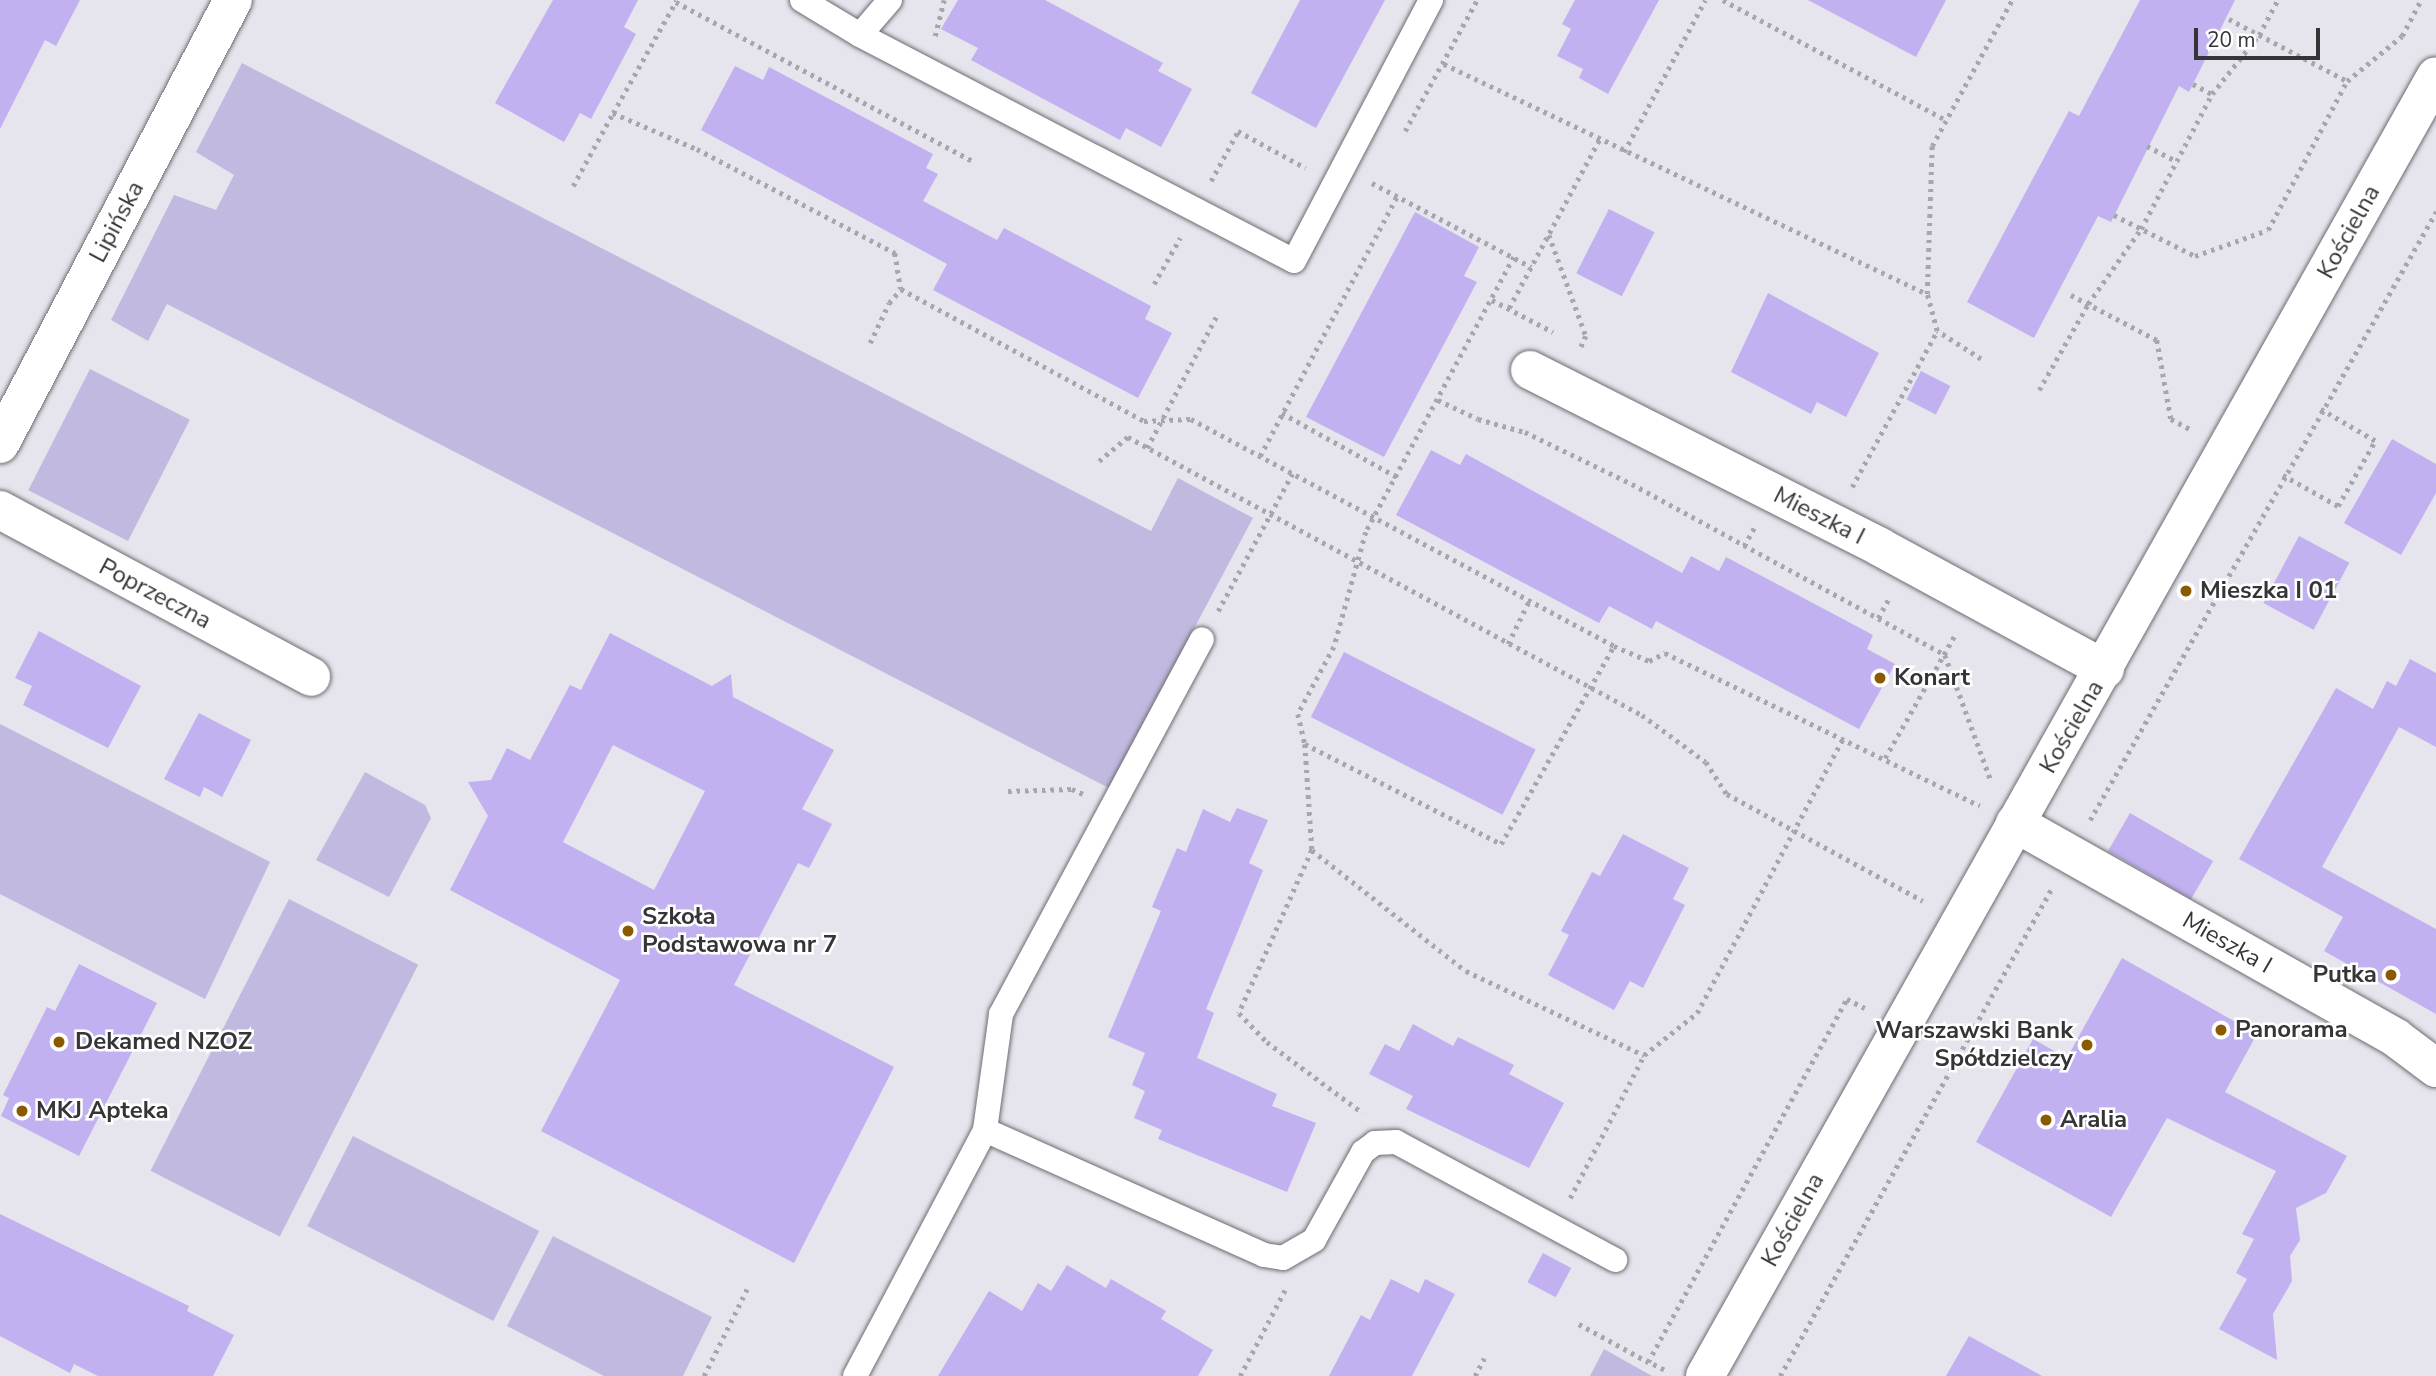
<!DOCTYPE html>
<meta charset="utf-8">
<style>
body{margin:0}
#map{position:relative;width:2436px;height:1376px;overflow:hidden;background:#e6e4ec;font-family:"Nunito Sans",sans-serif}
div>[style]{position:absolute}
[style*='--x']{left:calc(var(--x)*1px);top:calc(var(--y)*1px);width:calc(var(--w)*1px);rotate:calc(var(--a)*1deg)}
.green>*{inset:0;background:#c2b9e0;transform-origin:0 0}
.building>*{inset:0;background:#c2b1f0;transform-origin:0 0}
.path>*{height:4.5px;margin-top:-2.25px;transform-origin:0;background:repeating-linear-gradient(90deg,#a7a6ac 0 3.5px,transparent 0 8.5px)}
.roads{filter:drop-shadow(0 0 2px #6d6c73) drop-shadow(0 0 2px #6d6c73)}
.lane>*{height:24px;margin:-12px;padding:0 12px;transform-origin:12px;border-radius:12px;background:#fff}
.street>*{height:38px;margin:-19px;padding:0 19px;transform-origin:19px;border-radius:19px;background:#fff}
.dots>*{width:19px;height:19px;translate:-50% -50%;box-sizing:border-box;border:4px solid #fff;border-radius:50%}
span{translate:-50% -50%;white-space:nowrap;text-align:center;line-height:1.15;-webkit-text-stroke:5px #fff;paint-order:stroke}
.street-label{font-size:24px;color:#353437}
.poi-label{font-size:24px;color:#353437;font-weight:700}
.left{translate:0 -50%;text-align:left}
.right{translate:-100% -50%;text-align:right}
.scale{position:absolute;left:2194px;top:28px;width:126px;height:32px;box-sizing:border-box;border:4px solid #353437;border-top:0;padding-left:9px;font-size:21px;line-height:24px;white-space:nowrap;color:#353437;-webkit-text-stroke:5px #fff;paint-order:stroke}
</style>
<div id="map">
<div class="green">
<div style="clip-path:polygon(242px 63px,1151px 531px,1178px 478px,1253px 518px,1109px 788px,167px 304px,148px 341px,111px 320px,174px 195px,216px 210px,234px 175px,196px 152px)"></div>
<div style="left:90px;top:369px;width:112px;height:136px;rotate:27deg"></div>
<div style="clip-path:polygon(0 724px,270px 862px,205px 999px,0 894px)"></div>
<div style="clip-path:polygon(365px 772px,425px 805px,431px 818px,389px 897px,316px 860px)"></div>
<div style="left:289px;top:899px;width:145px;height:305px;rotate:27deg"></div>
<div style="left:353px;top:1136px;width:209px;height:101px;rotate:27deg"></div>
<div style="clip-path:polygon(553px 1236px,712px 1317px,683px 1376px,604px 1376px,507px 1326px)"></div>
<div style="clip-path:polygon(1604px 1349px,1652px 1376px,1590px 1376px)"></div>
</div>
<div class="building">
<div style="clip-path:polygon(0 0,80px 0,56px 46px,45px 40px,0 129px)"></div>
<div style="clip-path:polygon(553px 0,638px 0,624px 27px,636px 34px,591px 119px,580px 113px,564px 142px,495px 103px)"></div>
<div style="clip-path:polygon(958px 0,1045px 0,1163px 63px,1158px 71px,1192px 89px,1161px 147px,1126px 128px,1120px 140px,971px 60px,978px 48px,941px 29px)"></div>
<div style="clip-path:polygon(1300px 0,1385px 0,1316px 128px,1251px 93px)"></div>
<div style="clip-path:polygon(1575px 0,1659px 0,1608px 94px,1579px 78px,1583px 69px,1557px 56px,1571px 29px,1562px 24px)"></div>
<div style="clip-path:polygon(1808px 0,1946px 0,1916px 57px)"></div>
<div style="clip-path:polygon(2140px 0,2235px 0,2189px 92px,2179px 86px,2111px 222px,2098px 216px,2034px 338px,1967px 302px,2069px 111px,2079px 116px)"></div>
<div style="clip-path:polygon(735px 66px,763px 80px,769px 67px,933px 154px,926px 168px,938px 174px,923px 201px,997px 240px,1004px 228px,1151px 306px,1145px 319px,1172px 333px,1138px 398px,933px 290px,947px 264px,701px 130px)"></div>
<div style="left:1609px;top:209px;width:51px;height:72px;rotate:27deg"></div>
<div style="clip-path:polygon(1415px 212px,1479px 247px,1464px 276px,1477px 282px,1384px 457px,1306px 417px)"></div>
<div style="clip-path:polygon(1768px 293px,1879px 353px,1846px 417px,1817px 402px,1811px 414px,1731px 372px)"></div>
<div style="left:1921px;top:371px;width:33px;height:32px;rotate:27deg"></div>
<div style="clip-path:polygon(2392px 439px,2436px 464px,2436px 493px,2401px 555px,2344px 523px)"></div>
<div style="clip-path:polygon(1431px 450px,1460px 465px,1466px 454px,1682px 573px,1691px 556px,1719px 571px,1726px 557px,1873px 635px,1867px 649px,1895px 664px,1859px 729px,1656px 621px,1652px 629px,1609px 606px,1599px 623px,1396px 515px)"></div>
<div style="left:2299px;top:536px;width:57px;height:76px;rotate:28deg"></div>
<div style="clip-path:polygon(39px 631px,141px 686px,108px 748px,23px 705px,32px 686px,15px 678px)"></div>
<div style="clip-path:polygon(evenodd,610px 633px,712px 686px,731px 674px,733px 697px,834px 750px,802px 809px,832px 824px,809px 868px,798px 863px,734px 985px,894px 1067px,794px 1263px,541px 1131px,620px 980px,450px 890px,488px 816px,468px 782px,491px 780px,507px 748px,530px 760px,570px 685px,581px 690px,610px 633px,613px 745px,705px 791px,654px 890px,563px 842px,613px 745px)"></div>
<div style="left:1344px;top:652px;width:215px;height:73px;rotate:27deg"></div>
<div style="clip-path:polygon(2410px 659px,2436px 673px,2436px 747px,2399px 727px,2322px 867px,2436px 929px,2436px 1014px,2324px 951px,2343px 917px,2239px 859px,2336px 688px,2373px 709px,2387px 681px,2396px 686px)"></div>
<div style="clip-path:polygon(199px 713px,251px 740px,222px 797px,204px 787px,200px 797px,164px 779px)"></div>
<div style="clip-path:polygon(1237px 808px,1268px 820px,1249px 863px,1263px 870px,1206px 1009px,1214px 1013px,1197px 1058px,1277px 1094px,1272px 1106px,1316px 1123px,1287px 1192px,1158px 1139px,1162px 1130px,1134px 1118px,1145px 1091px,1132px 1085px,1145px 1053px,1108px 1037px,1161px 911px,1152px 907px,1177px 848px,1186px 852px,1203px 809px,1230px 822px)"></div>
<div style="left:2130px;top:813px;width:96px;height:44px;rotate:30deg"></div>
<div style="clip-path:polygon(1623px 834px,1689px 868px,1673px 899px,1685px 905px,1643px 988px,1630px 981px,1614px 1010px,1548px 975px,1569px 935px,1561px 931px,1592px 872px,1600px 876px)"></div>
<div style="clip-path:polygon(2122px 958px,2257px 1034px,2225px 1092px,2347px 1156px,2326px 1193px,2296px 1208px,2300px 1240px,2290px 1256px,2292px 1281px,2273px 1314px,2277px 1360px,2219px 1329px,2247px 1279px,2236px 1273px,2254px 1239px,2242px 1234px,2276px 1171px,2167px 1118px,2111px 1217px,1976px 1142px,2033px 1039px,2067px 1058px)"></div>
<div style="clip-path:polygon(79px 964px,157px 1003px,79px 1156px,1px 1116px,9px 1098px,3px 1095px,47px 1007px,55px 1011px)"></div>
<div style="clip-path:polygon(1413px 1024px,1453px 1046px,1458px 1037px,1514px 1065px,1509px 1074px,1564px 1103px,1529px 1168px,1406px 1109px,1413px 1096px,1369px 1074px,1385px 1044px,1399px 1051px)"></div>
<div style="clip-path:polygon(0 1214px,189px 1306px,187px 1311px,234px 1335px,213px 1376px,98px 1376px,74px 1364px,70px 1373px,0 1336px)"></div>
<div style="left:1543px;top:1253px;width:32px;height:33px;rotate:28deg"></div>
<div style="clip-path:polygon(1067px 1265px,1106px 1288px,1111px 1279px,1166px 1311px,1161px 1319px,1213px 1350px,1198px 1376px,938px 1376px,989px 1291px,1022px 1311px,1038px 1283px,1051px 1291px)"></div>
<div style="clip-path:polygon(1391px 1279px,1419px 1293px,1425px 1279px,1455px 1294px,1412px 1376px,1329px 1376px,1361px 1315px,1370px 1320px)"></div>
<div style="clip-path:polygon(1969px 1336px,2042px 1376px,1946px 1376px)"></div>
</div>
<div class="path">
<div style="--x:1723;--y:0;--w:253;--a:28.3"></div>
<div style="--x:676;--y:2;--w:336;--a:28.2"></div>
<div style="--x:2229;--y:19;--w:133;--a:27.7"></div>
<div style="--x:2347;--y:81;--w:71;--a:-39.3"></div>
<div style="--x:2402;--y:36;--w:41;--a:-62.2"></div>
<div style="--x:935;--y:36;--w:37;--a:-76"></div>
<div style="--x:1444;--y:64;--w:535;--a:25.46"></div>
<div style="--x:2193;--y:84;--w:21;--a:28"></div>
<div style="--x:613;--y:113;--w:129;--a:-60.6"></div>
<div style="--x:1405;--y:131;--w:149;--a:-61.2"></div>
<div style="--x:2147;--y:146;--w:34;--a:27"></div>
<div style="--x:1624;--y:152;--w:172;--a:-61.9"></div>
<div style="--x:1211;--y:181;--w:57;--a:-61.6"></div>
<div style="--x:1238;--y:131;--w:77;--a:28.6"></div>
<div style="--x:1372;--y:183;--w:180;--a:27.8"></div>
<div style="--x:573;--y:186;--w:83;--a:-61.3"></div>
<div style="--x:613;--y:113;--w:91;--a:23.2"></div>
<div style="--x:697;--y:149;--w:224;--a:27.7"></div>
<div style="--x:895;--y:253;--w:36;--a:81"></div>
<div style="--x:901;--y:289;--w:277;--a:28.5"></div>
<div style="--x:1144;--y:421;--w:47;--a:-2.4"></div>
<div style="--x:1191;--y:419;--w:480;--a:28.2"></div>
<div style="--x:1614;--y:646;--w:38;--a:23"></div>
<div style="--x:1649;--y:661;--w:18;--a:-27"></div>
<div style="--x:1665;--y:653;--w:350;--a:25.9"></div>
<div style="--x:2114;--y:215;--w:91;--a:26.8"></div>
<div style="--x:2195;--y:256;--w:77;--a:-19.6"></div>
<div style="--x:2268;--y:230;--w:169;--a:-62.1"></div>
<div style="--x:1549;--y:235;--w:108;--a:69.9"></div>
<div style="--x:1586;--y:336;--w:12;--a:114"></div>
<div style="--x:1514;--y:257;--w:312;--a:118.3"></div>
<div style="--x:1366;--y:532;--w:119;--a:105.5"></div>
<div style="--x:1334;--y:647;--w:76;--a:118.2"></div>
<div style="--x:1298;--y:714;--w:31;--a:77"></div>
<div style="--x:1305;--y:744;--w:220;--a:27"></div>
<div style="--x:1501;--y:844;--w:228;--a:-60.3"></div>
<div style="--x:1154;--y:284;--w:53;--a:-60.5"></div>
<div style="--x:2071;--y:295;--w:97;--a:27.6"></div>
<div style="--x:2157;--y:340;--w:80;--a:80"></div>
<div style="--x:2171;--y:419;--w:21;--a:28"></div>
<div style="--x:1492;--y:300;--w:69;--a:27.7"></div>
<div style="--x:1509;--y:308;--w:191;--a:-61.8"></div>
<div style="--x:870;--y:343;--w:44;--a:-64.6"></div>
<div style="--x:889;--y:303;--w:18;--a:-49"></div>
<div style="--x:1981;--y:359;--w:52;--a:-147.5"></div>
<div style="--x:1937;--y:331;--w:38;--a:-105"></div>
<div style="--x:1927;--y:294;--w:148;--a:-88.1"></div>
<div style="--x:1932;--y:146;--w:166;--a:-61.3"></div>
<div style="--x:2039;--y:390;--w:99;--a:-60.3"></div>
<div style="--x:2088;--y:304;--w:92;--a:-54.8"></div>
<div style="--x:2141;--y:229;--w:153;--a:-62.3"></div>
<div style="--x:2212;--y:94;--w:75;--a:-51.5"></div>
<div style="--x:2259;--y:35;--w:40;--a:-62"></div>
<div style="--x:1438;--y:400;--w:44;--a:25.4"></div>
<div style="--x:1478;--y:419;--w:49;--a:15.5"></div>
<div style="--x:1525;--y:432;--w:119;--a:25.9"></div>
<div style="--x:1632;--y:484;--w:357;--a:28.6"></div>
<div style="--x:1945;--y:655;--w:134;--a:69.9"></div>
<div style="--x:1282;--y:413;--w:132;--a:29.1"></div>
<div style="--x:1147;--y:448;--w:148;--a:-62.2"></div>
<div style="--x:1260;--y:456;--w:294;--a:-62.2"></div>
<div style="--x:1099;--y:461;--w:38;--a:-40"></div>
<div style="--x:1128;--y:437;--w:584;--a:28.41"></div>
<div style="--x:1642;--y:715;--w:79;--a:36.3"></div>
<div style="--x:1706;--y:762;--w:38;--a:57"></div>
<div style="--x:1727;--y:794;--w:223;--a:28.6"></div>
<div style="--x:2283;--y:475;--w:63;--a:29.4"></div>
<div style="--x:2338;--y:506;--w:75;--a:-60.4"></div>
<div style="--x:2375;--y:441;--w:64;--a:-149.8"></div>
<div style="--x:1852;--y:487;--w:178;--a:-61.4"></div>
<div style="--x:1744;--y:546;--w:21;--a:-61"></div>
<div style="--x:1218;--y:611;--w:156;--a:-61.6"></div>
<div style="--x:1878;--y:618;--w:23;--a:-61"></div>
<div style="--x:1508;--y:644;--w:46;--a:-64"></div>
<div style="--x:1305;--y:744;--w:106;--a:86.2"></div>
<div style="--x:1312;--y:850;--w:196;--a:38.2"></div>
<div style="--x:1466;--y:971;--w:197;--a:25.3"></div>
<div style="--x:1885;--y:758;--w:144;--a:-60.4"></div>
<div style="--x:1008;--y:791;--w:64;--a:-1.8"></div>
<div style="--x:1072;--y:789;--w:12;--a:24"></div>
<div style="--x:2090;--y:820;--w:700;--a:-60.36"></div>
<div style="--x:1312;--y:850;--w:179;--a:114.1"></div>
<div style="--x:1239;--y:1013;--w:40;--a:46"></div>
<div style="--x:1267;--y:1042;--w:119;--a:36.5"></div>
<div style="--x:1570;--y:1198;--w:161;--a:-62.6"></div>
<div style="--x:1644;--y:1055;--w:68;--a:-38.4"></div>
<div style="--x:1697;--y:1013;--w:313;--a:-62"></div>
<div style="--x:1579;--y:1324;--w:79;--a:28.8"></div>
<div style="--x:1664;--y:1370;--w:18;--a:-153"></div>
<div style="--x:1648;--y:1362;--w:414;--a:-61.3"></div>
<div style="--x:1847;--y:999;--w:20;--a:27"></div>
<div style="--x:704;--y:1376;--w:97;--a:-63.7"></div>
<div style="--x:1240;--y:1376;--w:97;--a:-62.4"></div>
<div style="--x:1475;--y:1376;--w:20;--a:-63"></div>
<div style="--x:1780;--y:1376;--w:559;--a:-60.87"></div>
</div>
<div class="roads">
<div class="lane">
<div style="--x:802;--y:0;--w:68;--a:31.1"></div>
<div style="--x:860;--y:35;--w:46;--a:-49.4"></div>
<div style="--x:860;--y:35;--w:489;--a:27.5"></div>
<div style="--x:1294;--y:261;--w:295;--a:-62.3"></div>
<div style="--x:985;--y:1130;--w:306;--a:24.1"></div>
<div style="--x:1264;--y:1255;--w:19;--a:9"></div>
<div style="--x:1283;--y:1258;--w:36;--a:-30"></div>
<div style="--x:1314;--y:1240;--w:101;--a:-60.9"></div>
<div style="--x:1363;--y:1152;--w:15;--a:-37"></div>
<div style="--x:1375;--y:1143;--w:21;--a:-3"></div>
<div style="--x:1396;--y:1142;--w:249;--a:28.3"></div>
<div style="--x:855;--y:1376;--w:278;--a:-62.1"></div>
<div style="--x:985;--y:1130;--w:117;--a:-82.1"></div>
<div style="--x:1001;--y:1014;--w:425;--a:-61.8"></div>
</div>
<div class="street">
<div style="--x:1530;--y:370;--w:392;--a:26.8"></div>
<div style="--x:1880;--y:547;--w:256;--a:28.5"></div>
<div style="--x:0;--y:444;--w:501;--a:-62.31"></div>
<div style="--x:0;--y:510;--w:353;--a:28.2"></div>
<div style="--x:2015;--y:823;--w:437;--a:29.4"></div>
<div style="--x:2396;--y:1038;--w:50;--a:36.9"></div>
<div style="--x:1705;--y:1376;--w:1491;--a:-60.65"></div>
</div>
</div>
<div class="dots">
<div style="left:2186px;top:591px;background:#8a5900"></div>
<div style="left:1880px;top:678px;background:#8a5900"></div>
<div style="left:628px;top:931px;background:#8a5900"></div>
<div style="left:2391px;top:975px;background:#8a5900"></div>
<div style="left:2221px;top:1030px;background:#8a5900"></div>
<div style="left:59px;top:1042px;background:#8a5900"></div>
<div style="left:2087px;top:1045px;background:#8a5900"></div>
<div style="left:22px;top:1111px;background:#8a5900"></div>
<div style="left:2046px;top:1120px;background:#8a5900"></div>
</div>
<div class="street-label">
<span style="left:117px;top:222px;rotate:-62deg">Lipińska</span>
<span style="left:2349px;top:232px;rotate:-61deg">Kościelna</span>
<span style="left:1819px;top:516px;rotate:27deg">Mieszka I</span>
<span style="left:155px;top:594px;rotate:28deg">Poprzeczna</span>
<span style="left:2072px;top:727px;rotate:-60deg">Kościelna</span>
<span style="left:2227px;top:943px;rotate:30deg">Mieszka I</span>
<span style="left:1793px;top:1220px;rotate:-61deg">Kościelna</span>
</div>
<div class="poi-label">
<span class="left" style="left:2200px;top:591px">Mieszka I 01</span>
<span class="left" style="left:1894px;top:678px">Konart</span>
<span class="left" style="left:642px;top:931px">Szkoła<br>Podstawowa nr 7</span>
<span class="right" style="left:2377px;top:975px">Putka</span>
<span class="left" style="left:2235px;top:1030px">Panorama</span>
<span class="right" style="left:2073px;top:1045px">Warszawski Bank<br>Spółdzielczy</span>
<span class="left" style="left:75px;top:1042px">Dekamed NZOZ</span>
<span class="left" style="left:36px;top:1111px">MKJ Apteka</span>
<span class="left" style="left:2060px;top:1120px">Aralia</span>
</div>
<div class="scale">20 m</div>
</div>
